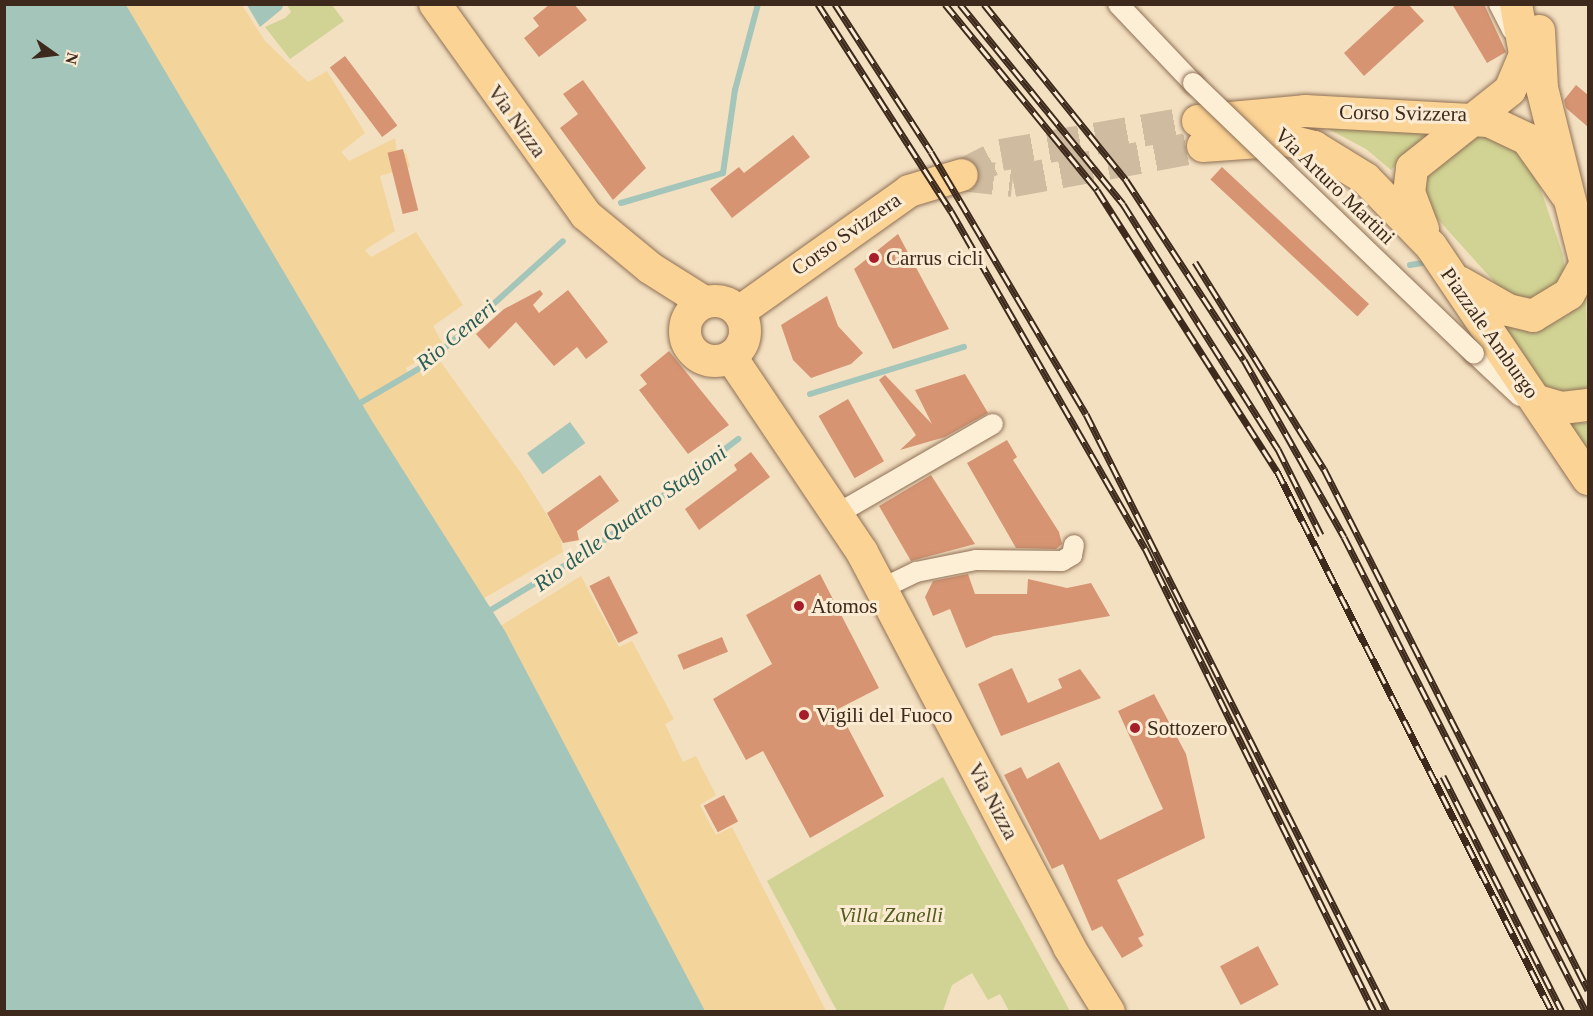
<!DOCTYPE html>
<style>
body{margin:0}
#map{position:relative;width:1593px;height:1016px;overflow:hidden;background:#f3e0c1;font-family:"Times New Roman",serif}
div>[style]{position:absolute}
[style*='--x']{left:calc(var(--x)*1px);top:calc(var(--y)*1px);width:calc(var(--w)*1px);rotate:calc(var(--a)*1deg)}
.green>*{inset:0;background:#d0d393}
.sand>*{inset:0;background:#f3d49b}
.water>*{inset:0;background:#a4c5b9;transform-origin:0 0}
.stream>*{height:6px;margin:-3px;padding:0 3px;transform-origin:3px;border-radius:3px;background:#a4c5b9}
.building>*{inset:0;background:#d69472;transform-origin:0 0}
.primary-tunnel>*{height:32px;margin-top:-16px;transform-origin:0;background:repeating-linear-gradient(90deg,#cfbca0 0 32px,transparent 0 48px)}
.roads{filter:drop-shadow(0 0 2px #8f7056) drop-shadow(0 0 2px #8f7056)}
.pedestrian>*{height:15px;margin:-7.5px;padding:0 7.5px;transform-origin:7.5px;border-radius:7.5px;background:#fdeed6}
.minor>*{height:20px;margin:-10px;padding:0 10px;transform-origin:10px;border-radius:10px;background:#fdeed6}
.primary>*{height:32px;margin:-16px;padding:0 16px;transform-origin:16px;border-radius:16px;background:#fbd394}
.primary>.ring{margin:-16px;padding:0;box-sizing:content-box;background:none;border:32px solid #fbd394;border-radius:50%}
.rail>*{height:7px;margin-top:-3.5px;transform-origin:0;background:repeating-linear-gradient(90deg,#faebd2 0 14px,#3d2a1c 0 28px);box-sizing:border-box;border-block:2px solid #3d2a1c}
.bridges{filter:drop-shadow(0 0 2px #8f7056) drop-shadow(0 0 2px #8f7056)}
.minor-bridge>*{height:20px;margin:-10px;padding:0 10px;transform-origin:10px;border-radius:10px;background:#fdeed6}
.dots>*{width:16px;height:16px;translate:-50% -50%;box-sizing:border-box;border:3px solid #faebd2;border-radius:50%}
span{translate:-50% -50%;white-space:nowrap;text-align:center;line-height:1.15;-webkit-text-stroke:6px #faebd2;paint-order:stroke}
.street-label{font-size:21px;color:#3d2a1c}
.poi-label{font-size:21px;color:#3d2a1c}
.left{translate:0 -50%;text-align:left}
.park-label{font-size:21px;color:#525c20;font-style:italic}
.water-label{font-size:22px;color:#295f57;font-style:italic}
.frame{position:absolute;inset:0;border:6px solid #3d2a1c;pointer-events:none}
.north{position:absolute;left:24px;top:24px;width:60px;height:60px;-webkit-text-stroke:4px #faebd2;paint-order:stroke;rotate:104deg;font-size:16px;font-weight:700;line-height:24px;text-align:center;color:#3d2a1c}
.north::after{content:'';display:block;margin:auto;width:21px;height:27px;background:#3d2a1c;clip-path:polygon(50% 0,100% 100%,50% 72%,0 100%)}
</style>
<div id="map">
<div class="green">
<div style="clip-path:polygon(287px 5px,332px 5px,344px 21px,290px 59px,265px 27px,285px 18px,291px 12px)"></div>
<div style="clip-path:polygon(1321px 125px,1433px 128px,1391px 170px,1366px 149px)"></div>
<div style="clip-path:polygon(1480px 132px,1527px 149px,1563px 255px,1565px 273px,1559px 289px,1538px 305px,1507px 296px,1426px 206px,1420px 175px)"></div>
<div style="clip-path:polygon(1586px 291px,1588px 386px,1574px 395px,1553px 394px,1536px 379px,1490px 315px,1530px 328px,1550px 325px,1569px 314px)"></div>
<div style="clip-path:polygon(1567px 423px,1588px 423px,1588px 454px)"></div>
<div style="clip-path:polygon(943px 777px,977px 841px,1070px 1011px,1009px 1011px,1000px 994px,988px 1000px,972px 973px,952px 985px,943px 1011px,837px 1011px,767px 881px)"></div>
</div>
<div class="sand">
<div style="clip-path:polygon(106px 5px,242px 5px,265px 41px,308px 82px,327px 71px,365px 133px,341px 152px,349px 161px,395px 138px,397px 154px,406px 153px,410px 167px,380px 176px,395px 231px,365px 250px,371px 257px,416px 232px,463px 305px,433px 326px,444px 346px,406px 368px,409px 377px,440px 361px,521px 473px,560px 536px,563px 552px,457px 614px)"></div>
<div style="clip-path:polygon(581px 576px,619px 647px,632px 641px,674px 719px,665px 724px,683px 762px,696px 756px,716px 795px,700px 805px,716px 835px,732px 827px,826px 1011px,672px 1011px,473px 643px)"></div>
</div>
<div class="water">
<div style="clip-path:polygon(5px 4px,126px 5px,372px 421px,505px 631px,705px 1011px,5px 1011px)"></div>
<div style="clip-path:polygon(247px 5px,283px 5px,282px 9px,260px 27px)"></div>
<div style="left:570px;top:422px;width:26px;height:53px;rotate:54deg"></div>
</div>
<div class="stream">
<div style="--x:621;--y:203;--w:106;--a:-16.4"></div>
<div style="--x:723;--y:173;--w:84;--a:-81.8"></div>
<div style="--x:735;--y:90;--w:89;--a:-75"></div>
<div style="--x:1410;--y:265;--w:12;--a:-9"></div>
<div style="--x:810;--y:394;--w:161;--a:-17"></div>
<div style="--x:355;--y:406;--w:83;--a:-30.3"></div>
<div style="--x:427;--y:364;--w:183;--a:-42.1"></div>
<div style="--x:489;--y:611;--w:122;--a:-31"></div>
<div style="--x:594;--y:548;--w:181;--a:-37.1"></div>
</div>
<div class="building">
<div style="clip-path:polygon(550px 4px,574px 4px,587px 20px,539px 57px,524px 38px,539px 26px,533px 18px)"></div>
<div style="clip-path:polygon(1397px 4px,1408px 4px,1424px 21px,1364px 76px,1344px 53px)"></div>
<div style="clip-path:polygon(1452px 4px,1484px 4px,1506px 52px,1487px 63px)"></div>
<div style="left:345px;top:56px;width:87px;height:19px;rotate:53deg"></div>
<div style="clip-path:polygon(583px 80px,646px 168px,613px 200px,560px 128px,578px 114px,563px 94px)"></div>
<div style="clip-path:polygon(1576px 85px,1588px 95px,1588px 127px,1566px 108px,1564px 100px)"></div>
<div style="clip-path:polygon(793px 135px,810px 157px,732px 218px,710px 189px,739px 167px,744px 173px)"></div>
<div style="left:403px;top:149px;width:63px;height:16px;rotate:76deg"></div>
<div style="left:1222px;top:167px;width:201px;height:17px;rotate:43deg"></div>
<div style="clip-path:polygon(898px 234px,949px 329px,893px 349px,854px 269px)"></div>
<div style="clip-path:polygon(540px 290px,543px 294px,533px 305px,539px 313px,568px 290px,608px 342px,586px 359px,577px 347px,554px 366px,516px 322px,489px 349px,476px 334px,504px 309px)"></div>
<div style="clip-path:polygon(827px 296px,838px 326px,863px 353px,851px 364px,811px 378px,793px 360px,781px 325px)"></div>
<div style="clip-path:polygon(669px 351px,729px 425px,688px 454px,639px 390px,647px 384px,640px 375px)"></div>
<div style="clip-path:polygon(965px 374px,988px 413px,945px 437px,900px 450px,916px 435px,879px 380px,885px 375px,932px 424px,915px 390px)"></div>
<div style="left:848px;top:399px;width:72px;height:34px;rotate:60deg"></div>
<div style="clip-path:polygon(1007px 440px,1017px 457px,1013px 460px,1059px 532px,1062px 544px,1056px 549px,1016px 548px,967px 463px)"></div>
<div style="clip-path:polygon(751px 452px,770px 477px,699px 530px,685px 509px,737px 470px,734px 465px)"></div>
<div style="clip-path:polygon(600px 475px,619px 501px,577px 531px,579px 540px,563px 543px,547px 513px)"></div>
<div style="clip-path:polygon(931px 475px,975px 544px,911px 561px,879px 506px)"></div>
<div style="clip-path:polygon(820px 574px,879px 688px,838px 709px,884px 796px,810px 838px,763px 751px,746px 760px,713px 699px,772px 664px,746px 615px)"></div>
<div style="clip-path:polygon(968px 574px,975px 594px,1027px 594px,1028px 579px,1067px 588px,1091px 583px,1110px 616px,994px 636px,966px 648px,950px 609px,933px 616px,925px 597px,933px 581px)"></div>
<div style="left:609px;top:576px;width:64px;height:22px;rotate:63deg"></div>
<div style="left:722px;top:637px;width:16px;height:48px;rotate:68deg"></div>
<div style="clip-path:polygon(1012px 668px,1028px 703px,1062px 688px,1058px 679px,1080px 669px,1101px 698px,1001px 736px,978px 684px)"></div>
<div style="clip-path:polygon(1154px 694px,1186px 754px,1205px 838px,1117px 880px,1144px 935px,1138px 938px,1143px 946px,1122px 958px,1102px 926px,1092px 931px,1063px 864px,1052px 869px,1004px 775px,1021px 767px,1027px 779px,1059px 762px,1100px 840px,1163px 809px,1118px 711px)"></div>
<div style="left:724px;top:795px;width:30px;height:23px;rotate:62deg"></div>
<div style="left:1258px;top:946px;width:44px;height:43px;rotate:62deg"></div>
</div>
<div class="primary-tunnel">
<div style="--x:962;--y:175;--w:51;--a:6.7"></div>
<div style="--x:1013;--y:181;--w:193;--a:-10.4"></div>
<div style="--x:962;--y:175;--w:44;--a:-27.1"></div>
<div style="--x:1001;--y:155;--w:200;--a:-9.8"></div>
</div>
<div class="roads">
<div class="pedestrian">
<div style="--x:1496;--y:4;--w:30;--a:63"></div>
</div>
<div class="minor">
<div style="--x:1118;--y:4;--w:109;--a:46.5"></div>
<div style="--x:1474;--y:353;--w:63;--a:43.1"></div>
<div style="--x:837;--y:514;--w:180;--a:-30"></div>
<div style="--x:881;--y:589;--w:39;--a:-26"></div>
<div style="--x:916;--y:572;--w:61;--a:-11.3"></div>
<div style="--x:976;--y:560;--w:86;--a:0.7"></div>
<div style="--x:1062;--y:561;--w:12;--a:-31"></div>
<div style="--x:1072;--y:555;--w:10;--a:-79"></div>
</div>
<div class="primary">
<div style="--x:435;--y:4;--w:259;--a:54.4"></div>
<div style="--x:586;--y:215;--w:83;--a:39.6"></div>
<div style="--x:650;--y:268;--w:64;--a:32.2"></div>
<div style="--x:1539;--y:31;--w:57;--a:87"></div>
<div style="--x:1542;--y:88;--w:191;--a:76"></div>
<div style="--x:1198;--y:121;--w:107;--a:-5.3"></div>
<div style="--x:1305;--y:111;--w:184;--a:3.1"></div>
<div style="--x:1489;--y:121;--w:42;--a:25.3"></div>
<div style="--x:1527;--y:139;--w:67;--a:54.7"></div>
<div style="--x:1203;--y:146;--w:83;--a:-4.1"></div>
<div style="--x:1286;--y:140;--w:29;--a:14"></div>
<div style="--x:1314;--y:147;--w:61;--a:31.6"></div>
<div style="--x:1366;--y:179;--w:93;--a:45.9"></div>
<div style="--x:1431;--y:246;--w:281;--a:56"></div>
<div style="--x:1423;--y:229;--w:39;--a:-111"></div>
<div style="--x:1409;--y:193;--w:25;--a:-83"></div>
<div style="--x:1412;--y:168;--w:125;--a:-38.5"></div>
<div style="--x:1510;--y:90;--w:39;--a:-67"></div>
<div style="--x:1525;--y:54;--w:51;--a:-100.2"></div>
<div style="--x:1459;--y:282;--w:56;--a:29.7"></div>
<div style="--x:1508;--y:310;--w:26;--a:13"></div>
<div style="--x:1533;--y:316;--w:42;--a:-31.4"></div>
<div style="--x:1569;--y:294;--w:33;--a:-61"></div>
<div class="ring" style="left:685px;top:301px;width:28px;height:28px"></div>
<div style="--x:739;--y:312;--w:209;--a:-35.4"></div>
<div style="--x:909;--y:191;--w:55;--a:-16.8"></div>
<div style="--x:731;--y:357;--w:235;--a:56.1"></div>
<div style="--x:862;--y:552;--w:446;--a:62.3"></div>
<div style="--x:1069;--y:947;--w:76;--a:58.4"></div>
<div style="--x:1537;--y:401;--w:26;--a:16"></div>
<div style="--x:1562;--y:408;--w:26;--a:-7"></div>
</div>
</div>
<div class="rail">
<div style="--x:818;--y:4;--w:246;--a:57.3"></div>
<div style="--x:951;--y:211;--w:389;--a:60.1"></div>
<div style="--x:1145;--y:548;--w:517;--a:63.73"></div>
<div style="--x:835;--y:4;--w:176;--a:57"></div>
<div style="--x:931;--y:152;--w:304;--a:59.4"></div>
<div style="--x:1086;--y:414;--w:669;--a:63.28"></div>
<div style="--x:945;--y:4;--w:240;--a:50.7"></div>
<div style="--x:1097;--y:190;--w:334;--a:57.4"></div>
<div style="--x:1277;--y:471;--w:607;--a:63.05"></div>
<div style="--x:960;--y:4;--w:258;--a:50.8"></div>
<div style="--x:1123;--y:204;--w:290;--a:57.7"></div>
<div style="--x:1278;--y:449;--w:96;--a:63.4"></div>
<div style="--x:984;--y:4;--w:226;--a:51.1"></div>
<div style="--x:1126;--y:180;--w:215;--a:56.8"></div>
<div style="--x:1244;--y:360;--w:203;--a:60.5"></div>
<div style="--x:1344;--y:537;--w:533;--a:63"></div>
<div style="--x:1195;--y:262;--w:244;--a:58.1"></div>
<div style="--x:1324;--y:469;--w:584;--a:63.13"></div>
<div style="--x:1443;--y:776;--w:264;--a:63.2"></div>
</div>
<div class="bridges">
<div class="minor-bridge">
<div style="--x:1193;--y:83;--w:390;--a:43.9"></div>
</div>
</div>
<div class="dots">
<div style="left:874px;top:258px;background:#a61e29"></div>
<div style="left:799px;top:606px;background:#a61e29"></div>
<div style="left:804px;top:715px;background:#a61e29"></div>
<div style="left:1135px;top:728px;background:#a61e29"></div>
</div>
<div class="street-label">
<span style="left:1403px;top:113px;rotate:1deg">Corso Svizzera</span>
<span style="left:517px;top:121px;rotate:54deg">Via Nizza</span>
<span style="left:1335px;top:186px;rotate:44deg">Via Arturo Martini</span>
<span style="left:846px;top:234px;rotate:-35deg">Corso Svizzera</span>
<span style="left:1490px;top:333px;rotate:55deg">Piazzale Amburgo</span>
<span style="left:993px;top:801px;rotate:62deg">Via Nizza</span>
</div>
<div class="poi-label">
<span class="left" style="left:886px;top:258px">Carrus cicli</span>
<span class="left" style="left:811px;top:606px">Atomos</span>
<span class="left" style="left:816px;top:715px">Vigili del Fuoco</span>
<span class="left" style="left:1147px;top:728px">Sottozero</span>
</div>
<div class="park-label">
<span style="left:891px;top:915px">Villa Zanelli</span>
</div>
<div class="water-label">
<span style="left:456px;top:335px;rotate:-40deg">Rio Ceneri</span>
<span style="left:630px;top:518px;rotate:-36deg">Rio delle Quattro Stagioni</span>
</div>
<div class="frame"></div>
<div class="north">N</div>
</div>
